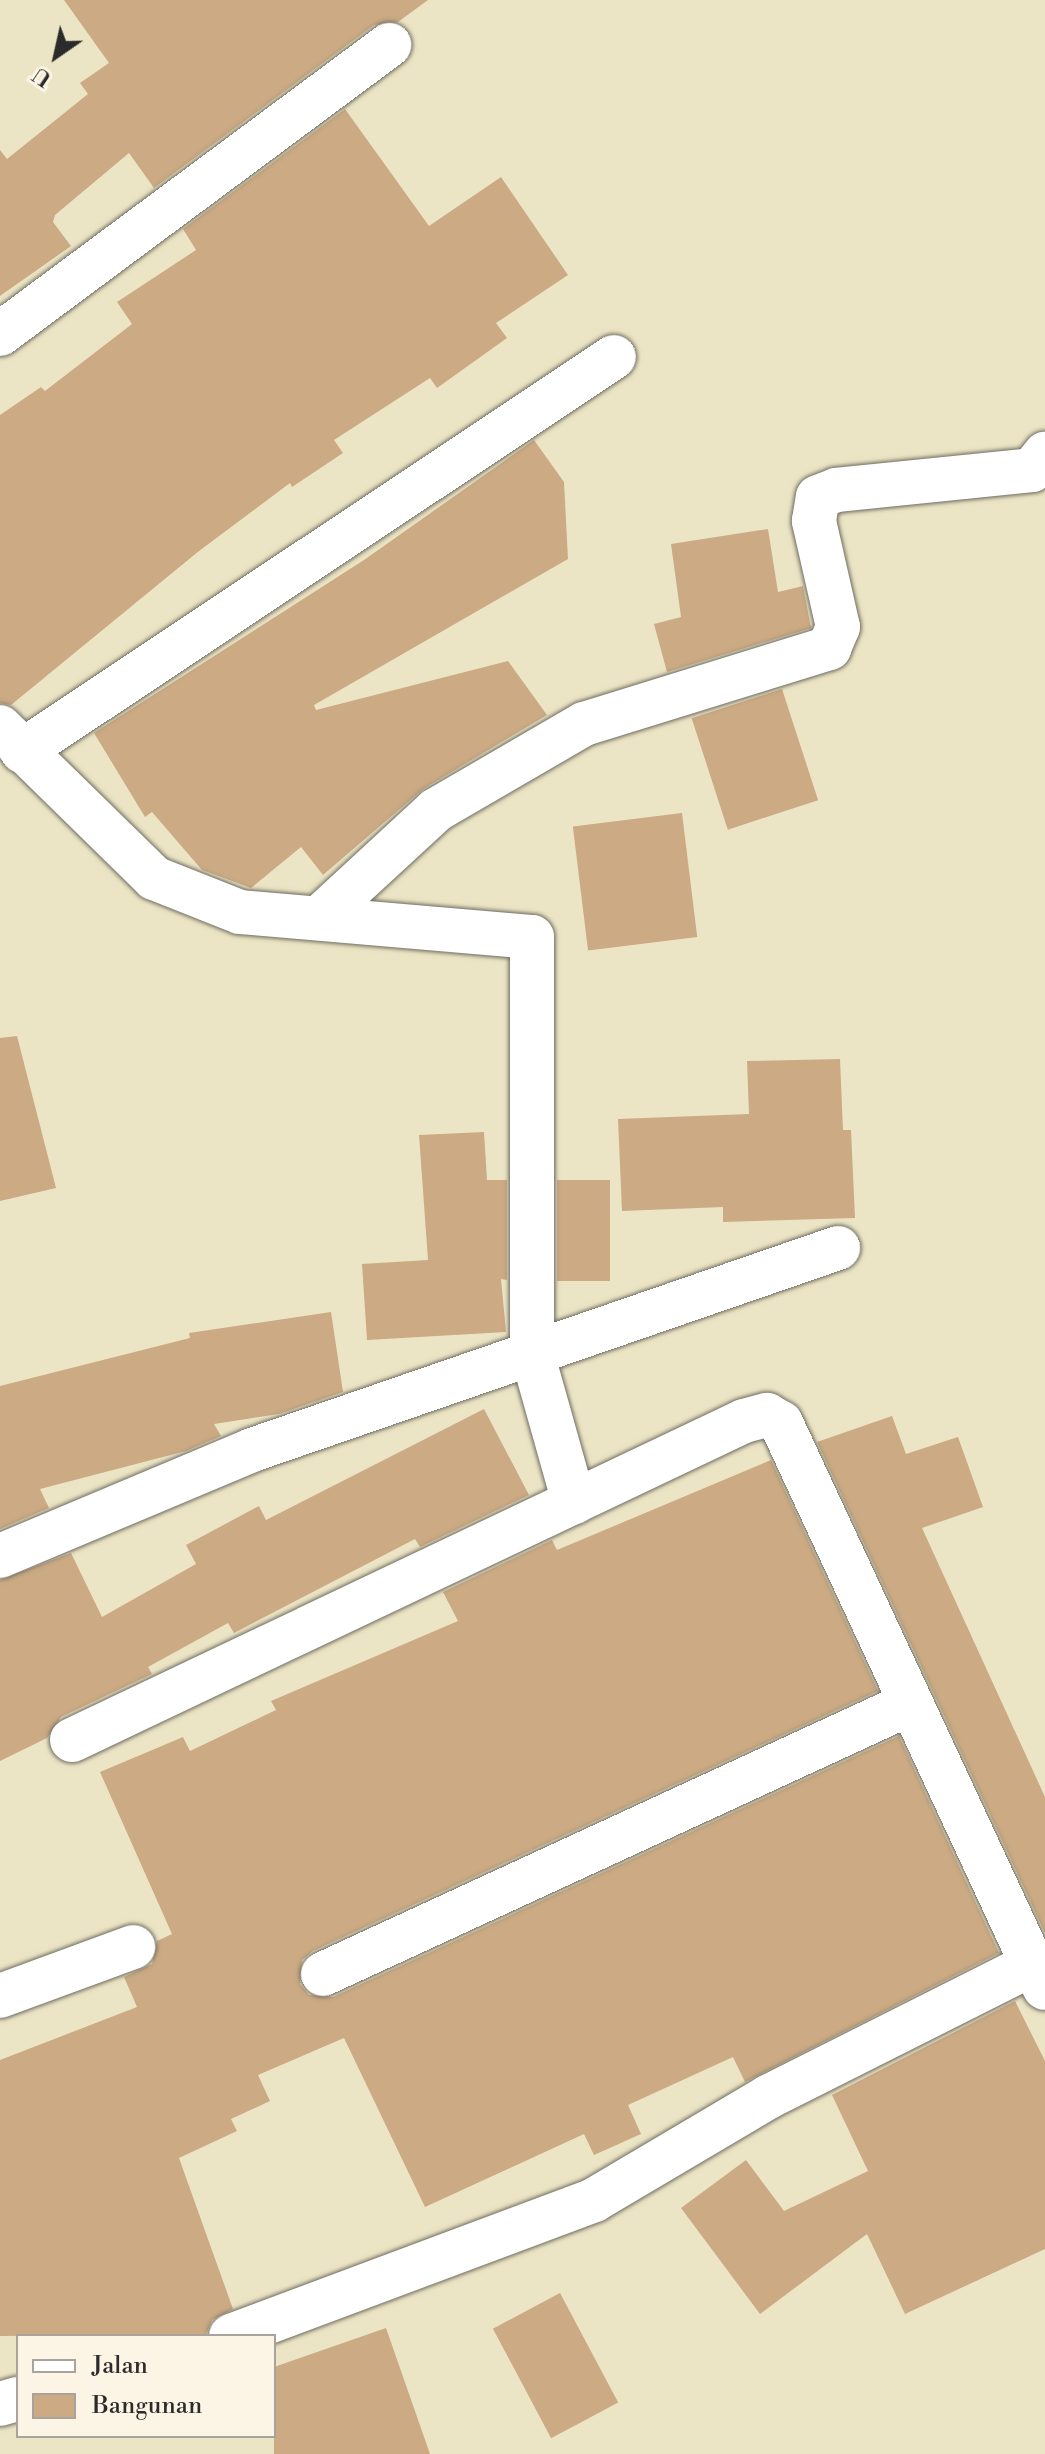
<!DOCTYPE html>
<style>
body{margin:0}
#map{position:relative;width:1045px;height:2454px;overflow:hidden;background:#ece5c5;font-family:"Libre Bodoni",serif}
div>[style]{position:absolute}
[style*='--x']{left:calc(var(--x)*1px);top:calc(var(--y)*1px);width:calc(var(--w)*1px);rotate:calc(var(--a)*1deg)}
.building>*{inset:0;background:#cbaa84;transform-origin:0 0}
.roads{filter:drop-shadow(0 0 2px #6f6c61) drop-shadow(0 0 2px #6f6c61)}
.minor>*{height:44px;margin:-22px;padding:0 22px;transform-origin:22px;border-radius:22px;background:#fff}
span{translate:-50% -50%;white-space:nowrap;text-align:center;line-height:1.15;-webkit-text-stroke:8px #fcf5e5;paint-order:stroke}
.legend{position:absolute;left:16px;top:2334px;width:260px;height:104px;box-sizing:border-box;background:#fcf5e5;border:2px solid #a8a49b;margin:0;padding:10px 14px;list-style:none;font-size:24px;color:#2b2b2b}
.legend li{display:flex;align-items:center;gap:16px;height:40px}
.legend b{width:40px;border:2px solid #a8a49b}
.north{position:absolute;left:16px;top:16px;width:80px;height:80px;-webkit-text-stroke:6px #fcf5e5;paint-order:stroke;rotate:214deg;font-size:22px;font-weight:700;line-height:32px;text-align:center;color:#2b2b2b}
.north::after{content:'';display:block;margin:auto;width:28px;height:36px;background:#2b2b2b;clip-path:polygon(50% 0,100% 100%,50% 72%,0 100%)}
</style>
<div id="map">
<div class="building">
<div style="clip-path:polygon(64px 0,428px 0,398px 22px,374px 25px,154px 188px,129px 153px,55px 215px,53px 222px,71px 246px,0 296px,0 150px,7px 159px,88px 94px,80px 83px,109px 63px)"></div>
<div style="clip-path:polygon(345px 109px,429px 226px,501px 177px,568px 275px,496px 323px,507px 338px,437px 388px,430px 378px,334px 440px,343px 453px,292px 487px,290px 483px,199px 551px,11px 705px,0 703px,0 415px,41px 387px,45px 391px,132px 324px,117px 302px,196px 250px,183px 229px)"></div>
<div style="clip-path:polygon(534px 440px,564px 482px,568px 559px,314px 705px,316px 710px,508px 661px,547px 715px,423px 789px,323px 875px,301px 847px,251px 888px,202px 870px,152px 812px,145px 817px,94px 733px,364px 560px)"></div>
<div style="clip-path:polygon(768px 529px,778px 592px,803px 586px,811px 628px,667px 672px,654px 624px,681px 617px,671px 544px)"></div>
<div style="left:782px;top:689px;width:117px;height:95px;rotate:72deg"></div>
<div style="left:682px;top:813px;width:125px;height:110px;rotate:83deg"></div>
<div style="clip-path:polygon(17px 1036px,56px 1188px,0 1201px,0 1038px)"></div>
<div style="clip-path:polygon(840px 1059px,843px 1130px,851px 1130px,855px 1218px,723px 1222px,723px 1207px,622px 1211px,618px 1119px,749px 1114px,747px 1061px)"></div>
<div style="clip-path:polygon(484px 1132px,487px 1180px,507px 1180px,507px 1280px,501px 1279px,506px 1332px,367px 1340px,362px 1264px,428px 1260px,419px 1135px)"></div>
<div style="left:557px;top:1180px;width:53px;height:101px"></div>
<div style="clip-path:polygon(331px 1312px,343px 1392px,279px 1414px,214px 1424px,221px 1436px,186px 1451px,40px 1489px,49px 1508px,0 1529px,0 1386px,190px 1338px,189px 1333px)"></div>
<div style="clip-path:polygon(484px 1409px,529px 1495px,420px 1547px,415px 1539px,234px 1633px,228px 1623px,148px 1667px,152px 1674px,61px 1717px,47px 1738px,0 1761px,0 1580px,71px 1553px,102px 1617px,196px 1564px,186px 1545px,259px 1506px,266px 1520px)"></div>
<div style="clip-path:polygon(892px 1416px,906px 1454px,958px 1437px,983px 1507px,922px 1528px,1045px 1797px,1045px 1933px,817px 1442px)"></div>
<div style="clip-path:polygon(771px 1460px,878px 1691px,313px 1951px,302px 1960px,300px 1984px,309px 1995px,333px 1997px,899px 1736px,999px 1953px,745px 2082px,733px 2057px,628px 2105px,641px 2134px,594px 2155px,584px 2134px,425px 2207px,344px 2038px,258px 2075px,270px 2101px,231px 2119px,237px 2131px,179px 2158px,233px 2309px,212px 2320px,206px 2334px,0 2336px,0 2060px,137px 2007px,124px 1977px,152px 1964px,157px 1941px,172px 1934px,100px 1772px,183px 1737px,190px 1751px,276px 1710px,271px 1701px,458px 1621px,443px 1592px,552px 1540px,557px 1550px)"></div>
<div style="clip-path:polygon(1015px 2001px,1045px 2061px,1045px 2249px,905px 2314px,867px 2234px,760px 2314px,681px 2208px,746px 2160px,784px 2211px,868px 2171px,832px 2095px)"></div>
<div style="left:560px;top:2293px;width:124px;height:76px;rotate:62deg"></div>
<div style="clip-path:polygon(386px 2328px,430px 2454px,274px 2454px,274px 2367px)"></div>
</div>
<div class="roads">
<div class="minor">
<div style="--x:0;--y:334;--w:485;--a:-36.6"></div>
<div style="--x:0;--y:727;--w:216;--a:44.4"></div>
<div style="--x:154;--y:878;--w:92;--a:21.6"></div>
<div style="--x:240;--y:912;--w:293;--a:4.9"></div>
<div style="--x:532;--y:937;--w:416;--a:90"></div>
<div style="--x:532;--y:1353;--w:155;--a:74.3"></div>
<div style="--x:22;--y:751;--w:711;--a:-33.65"></div>
<div style="--x:319;--y:918;--w:159;--a:-42.7"></div>
<div style="--x:436;--y:810;--w:171;--a:-30.2"></div>
<div style="--x:584;--y:724;--w:257;--a:-17.2"></div>
<div style="--x:829;--y:648;--w:23;--a:-67"></div>
<div style="--x:838;--y:627;--w:109;--a:-102.8"></div>
<div style="--x:814;--y:521;--w:24;--a:-81"></div>
<div style="--x:818;--y:497;--w:19;--a:-21"></div>
<div style="--x:836;--y:490;--w:197;--a:-5.8"></div>
<div style="--x:1032;--y:470;--w:21;--a:-51"></div>
<div style="--x:0;--y:1556;--w:273;--a:-22.8"></div>
<div style="--x:252;--y:1450;--w:620;--a:-19.02"></div>
<div style="--x:72;--y:1740;--w:744;--a:-25.39"></div>
<div style="--x:744;--y:1421;--w:24;--a:-15"></div>
<div style="--x:767;--y:1415;--w:16;--a:30"></div>
<div style="--x:781;--y:1423;--w:596;--a:65.11"></div>
<div style="--x:323;--y:1974;--w:647;--a:-24.74"></div>
<div style="--x:0;--y:1996;--w:142;--a:-20.2"></div>
<div style="--x:231;--y:2336;--w:388;--a:-20.5"></div>
<div style="--x:594;--y:2200;--w:202;--a:-30.6"></div>
<div style="--x:768;--y:2097;--w:296;--a:-26.7"></div>
<div style="--x:1032;--y:1964;--w:27;--a:62"></div>
<div style="--x:0;--y:2404;--w:19;--a:-16"></div>
</div>
</div>
<ul class="legend">
<li><b style="height:10px;background:#fff"></b>Jalan</li>
<li><b style="height:22px;background:#cbaa84"></b>Bangunan</li>
</ul>
<div class="north">U</div>
</div>
